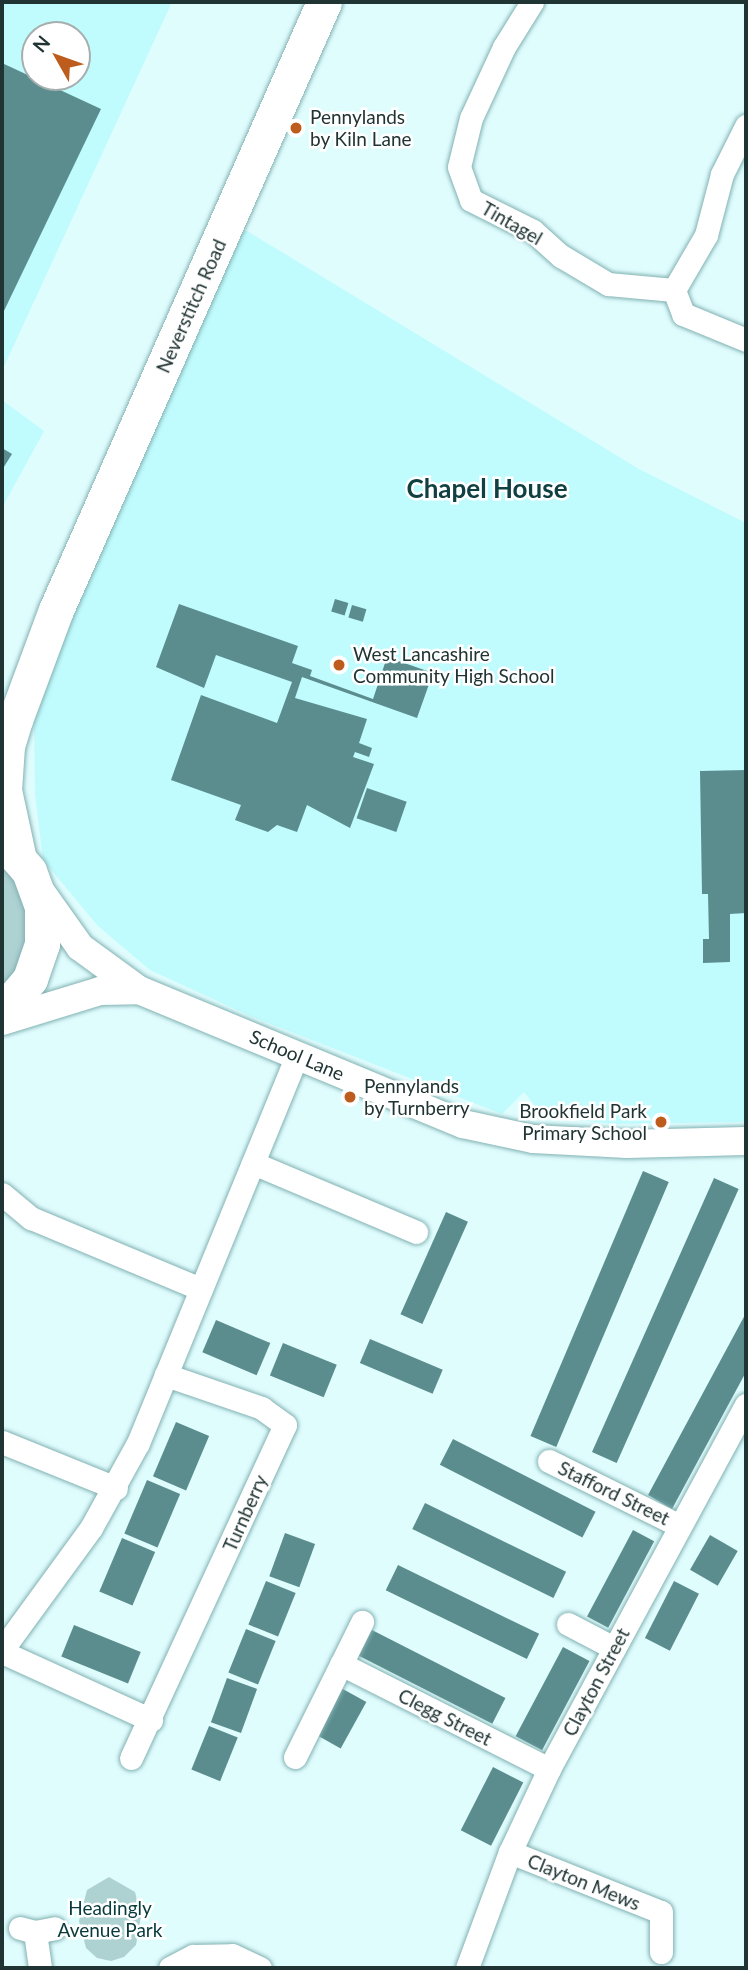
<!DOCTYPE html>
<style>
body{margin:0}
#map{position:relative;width:748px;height:1970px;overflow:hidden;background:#e0fdfe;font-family:Lato,sans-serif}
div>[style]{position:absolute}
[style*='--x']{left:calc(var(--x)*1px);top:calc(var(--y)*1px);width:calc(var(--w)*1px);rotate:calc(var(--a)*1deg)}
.built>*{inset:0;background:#c0fbfd}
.green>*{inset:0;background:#aed1d2}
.building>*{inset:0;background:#5b8d8e;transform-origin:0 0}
.roads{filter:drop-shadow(0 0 2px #82b1b2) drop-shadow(0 0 2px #82b1b2)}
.minor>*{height:23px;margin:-11.5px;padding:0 11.5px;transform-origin:11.5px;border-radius:11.5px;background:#fff}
.tertiary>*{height:28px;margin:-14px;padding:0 14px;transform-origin:14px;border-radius:14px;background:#fff}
.primary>*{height:35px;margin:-17.5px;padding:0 17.5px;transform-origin:17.5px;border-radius:17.5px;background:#fff}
.dots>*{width:19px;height:19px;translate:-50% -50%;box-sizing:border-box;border:4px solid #fff;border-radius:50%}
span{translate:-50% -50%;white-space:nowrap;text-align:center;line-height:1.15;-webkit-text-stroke:5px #fff;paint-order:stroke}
.poi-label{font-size:19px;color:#213434}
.left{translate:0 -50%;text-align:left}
.right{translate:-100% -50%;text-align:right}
.street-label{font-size:19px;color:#213434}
.park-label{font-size:19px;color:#083a3c}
.district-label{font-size:26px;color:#114042;font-weight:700}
.frame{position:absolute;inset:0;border:4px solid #213434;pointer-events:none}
.north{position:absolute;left:21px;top:21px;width:70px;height:70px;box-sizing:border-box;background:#fff;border:2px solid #a6aeae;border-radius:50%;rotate:310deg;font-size:19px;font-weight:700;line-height:28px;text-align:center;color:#213434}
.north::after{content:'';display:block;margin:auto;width:24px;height:32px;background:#bd5c1d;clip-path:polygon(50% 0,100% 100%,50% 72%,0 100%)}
</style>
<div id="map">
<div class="built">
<div style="clip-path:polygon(evenodd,2px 2px,172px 2px,2px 371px,2px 2px,35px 35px,77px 35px,77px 77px,35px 77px,35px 35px)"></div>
<div style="clip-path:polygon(229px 220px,639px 469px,746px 523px,746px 1122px,614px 1124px,543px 1116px,524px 1092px,502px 1114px,250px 1016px,150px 970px,98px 926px,43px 860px,35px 794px,34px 720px,56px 610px)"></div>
<div style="clip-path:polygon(2px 400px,44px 431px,2px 508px)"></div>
</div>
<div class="green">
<div style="clip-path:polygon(2px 861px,13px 873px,27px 903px,24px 963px,2px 995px)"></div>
<div style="clip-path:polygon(109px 1877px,135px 1892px,141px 1916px,136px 1945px,124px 1957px,111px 1961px,97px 1958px,86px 1948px,79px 1921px,87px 1890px)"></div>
</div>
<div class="building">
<div style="clip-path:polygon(2px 63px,101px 109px,2px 315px)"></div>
<div style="clip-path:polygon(2px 448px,12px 454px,2px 470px)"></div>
<div style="left:335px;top:599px;width:14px;height:13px;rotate:17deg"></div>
<div style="clip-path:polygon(179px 604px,298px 646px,292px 663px,312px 670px,310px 676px,373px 699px,387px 657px,433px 673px,417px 718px,302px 677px,295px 698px,367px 719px,359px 743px,372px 748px,369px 757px,355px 752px,353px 757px,374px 764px,350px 828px,307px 805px,297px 832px,277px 825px,268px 832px,235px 820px,241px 805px,171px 780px,201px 695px,277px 723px,292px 682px,216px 655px,204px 688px,156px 667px)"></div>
<div style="left:352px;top:605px;width:15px;height:13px;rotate:16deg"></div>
<div style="clip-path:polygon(746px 770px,746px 913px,730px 914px,730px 962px,703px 963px,703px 939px,709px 939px,708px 894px,702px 894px,700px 771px)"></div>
<div style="left:367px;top:788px;width:42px;height:32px;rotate:19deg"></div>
<div style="left:643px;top:1171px;width:28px;height:288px;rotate:23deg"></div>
<div style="left:714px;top:1178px;width:27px;height:300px;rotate:24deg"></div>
<div style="left:446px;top:1212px;width:24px;height:112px;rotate:24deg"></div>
<div style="clip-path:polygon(746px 1313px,746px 1372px,672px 1509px,648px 1495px)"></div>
<div style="left:216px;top:1320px;width:59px;height:35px;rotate:23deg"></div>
<div style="left:370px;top:1339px;width:79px;height:26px;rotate:23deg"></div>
<div style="left:283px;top:1343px;width:58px;height:35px;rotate:22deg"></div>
<div style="left:176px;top:1422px;width:36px;height:59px;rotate:23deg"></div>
<div style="left:453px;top:1439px;width:160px;height:29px;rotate:27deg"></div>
<div style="left:147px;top:1480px;width:36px;height:58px;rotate:23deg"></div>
<div style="left:425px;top:1503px;width:157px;height:29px;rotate:26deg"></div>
<div style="left:633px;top:1530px;width:24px;height:98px;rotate:28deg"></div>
<div style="left:285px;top:1533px;width:32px;height:46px;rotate:20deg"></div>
<div style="left:710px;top:1535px;width:32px;height:40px;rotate:30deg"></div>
<div style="left:122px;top:1538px;width:36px;height:58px;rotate:23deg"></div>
<div style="left:398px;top:1565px;width:157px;height:28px;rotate:26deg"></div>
<div style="left:266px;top:1581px;width:32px;height:47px;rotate:22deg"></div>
<div style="left:674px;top:1581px;width:28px;height:64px;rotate:27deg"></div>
<div style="left:74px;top:1625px;width:72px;height:34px;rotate:22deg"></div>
<div style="left:246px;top:1629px;width:32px;height:47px;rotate:22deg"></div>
<div style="left:370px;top:1629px;width:152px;height:29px;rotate:27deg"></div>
<div style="left:563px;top:1647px;width:30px;height:101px;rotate:28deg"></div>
<div style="left:227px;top:1678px;width:32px;height:47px;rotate:20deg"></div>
<div style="left:341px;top:1688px;width:29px;height:53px;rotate:29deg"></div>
<div style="left:209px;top:1726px;width:31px;height:47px;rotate:22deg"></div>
<div style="left:493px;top:1767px;width:34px;height:71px;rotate:27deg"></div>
</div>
<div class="roads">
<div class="minor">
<div style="--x:532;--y:2;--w:53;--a:121.9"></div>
<div style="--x:504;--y:47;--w:78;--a:114.9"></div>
<div style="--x:471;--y:118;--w:50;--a:103.8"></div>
<div style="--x:459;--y:167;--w:35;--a:70"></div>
<div style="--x:471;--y:200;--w:69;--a:26.6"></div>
<div style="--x:533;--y:231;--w:38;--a:42"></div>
<div style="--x:561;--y:256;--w:55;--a:30.8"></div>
<div style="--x:608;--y:284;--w:66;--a:5.2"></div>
<div style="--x:674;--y:290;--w:64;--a:-59.8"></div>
<div style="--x:706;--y:235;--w:63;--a:-75.3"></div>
<div style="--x:722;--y:174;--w:54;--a:-63.4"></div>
<div style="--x:674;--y:290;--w:26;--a:69"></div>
<div style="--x:683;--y:314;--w:68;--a:22.4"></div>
<div style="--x:253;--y:1163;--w:177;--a:22.9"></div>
<div style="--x:2;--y:1194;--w:38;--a:40"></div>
<div style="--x:31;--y:1218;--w:184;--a:22.7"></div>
<div style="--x:2;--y:1442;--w:123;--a:22"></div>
<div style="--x:549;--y:1461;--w:146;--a:26.4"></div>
<div style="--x:568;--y:1624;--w:52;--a:27.6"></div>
<div style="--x:2;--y:1650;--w:151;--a:-53.9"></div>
<div style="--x:91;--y:1528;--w:97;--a:-61.1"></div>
<div style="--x:138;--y:1443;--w:419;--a:-67.7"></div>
<div style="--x:2;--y:1652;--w:164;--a:24.5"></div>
<div style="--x:341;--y:1664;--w:233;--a:26.8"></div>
<div style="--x:295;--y:1757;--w:151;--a:-63.6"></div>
<div style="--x:131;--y:1758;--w:367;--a:-65.2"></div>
<div style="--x:285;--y:1425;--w:29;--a:-144"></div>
<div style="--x:262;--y:1408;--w:102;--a:-161"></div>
<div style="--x:510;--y:1852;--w:162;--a:21.7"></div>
<div style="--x:661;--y:1912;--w:40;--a:90"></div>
<div style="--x:20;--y:1928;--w:16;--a:15"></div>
<div style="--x:35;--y:1932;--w:20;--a:-11"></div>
<div style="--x:35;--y:1932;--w:36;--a:82"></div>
<div style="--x:170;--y:1968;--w:26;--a:-28"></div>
<div style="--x:193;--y:1956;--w:39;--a:-1"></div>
<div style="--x:232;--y:1955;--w:31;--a:25"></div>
<div style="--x:467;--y:1968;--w:124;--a:-69.7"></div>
<div style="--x:510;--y:1852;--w:92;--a:-64.8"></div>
<div style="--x:549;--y:1769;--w:414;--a:-61.6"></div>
</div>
<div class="tertiary">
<div style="--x:39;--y:889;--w:71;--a:54.7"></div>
<div style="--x:80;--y:947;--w:73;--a:36.1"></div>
<div style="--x:139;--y:990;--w:351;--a:22.5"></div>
<div style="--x:463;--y:1124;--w:72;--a:12.1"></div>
<div style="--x:533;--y:1139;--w:94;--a:3"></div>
<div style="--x:627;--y:1144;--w:119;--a:-1.4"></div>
<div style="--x:2;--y:1021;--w:102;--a:-17"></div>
<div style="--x:100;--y:991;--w:39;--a:-1"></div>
</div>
<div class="primary">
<div style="--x:2;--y:840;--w:41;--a:48.9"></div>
<div style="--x:29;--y:871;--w:37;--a:70"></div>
<div style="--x:42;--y:906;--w:38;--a:90"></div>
<div style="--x:42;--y:944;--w:37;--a:109"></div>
<div style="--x:30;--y:979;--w:43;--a:130.3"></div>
<div style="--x:18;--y:855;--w:66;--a:-102.2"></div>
<div style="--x:4;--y:790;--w:44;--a:-86.1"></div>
<div style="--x:7;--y:746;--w:27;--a:-73"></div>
<div style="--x:15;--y:720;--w:117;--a:-69.6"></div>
<div style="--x:56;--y:610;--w:664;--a:-66.21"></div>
</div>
</div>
<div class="dots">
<div style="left:296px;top:128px;background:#bd5c1d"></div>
<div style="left:339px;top:665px;background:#bd5c1d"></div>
<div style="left:350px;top:1097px;background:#bd5c1d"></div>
<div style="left:661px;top:1122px;background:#bd5c1d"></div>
</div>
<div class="poi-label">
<span class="left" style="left:310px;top:128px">Pennylands<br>by Kiln Lane</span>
<span class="left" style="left:353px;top:665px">West Lancashire<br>Community High School</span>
<span class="left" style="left:364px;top:1097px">Pennylands<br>by Turnberry</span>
<span class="right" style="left:647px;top:1122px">Brookfield Park<br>Primary School</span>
</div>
<div class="street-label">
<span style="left:512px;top:223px;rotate:30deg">Tintagel</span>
<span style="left:191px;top:306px;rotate:-66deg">Neverstitch Road</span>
<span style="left:297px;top:1055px;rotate:23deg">School Lane</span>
<span style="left:614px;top:1493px;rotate:26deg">Stafford Street</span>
<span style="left:245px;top:1513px;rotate:-66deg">Turnberry</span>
<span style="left:596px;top:1682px;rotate:-62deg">Clayton Street</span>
<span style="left:445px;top:1717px;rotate:27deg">Clegg Street</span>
<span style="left:584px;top:1882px;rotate:22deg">Clayton Mews</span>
</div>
<div class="park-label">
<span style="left:110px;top:1919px">Headingly<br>Avenue Park</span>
</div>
<div class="district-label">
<span style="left:487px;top:489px">Chapel House</span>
</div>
<div class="frame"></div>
<div class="north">N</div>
</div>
